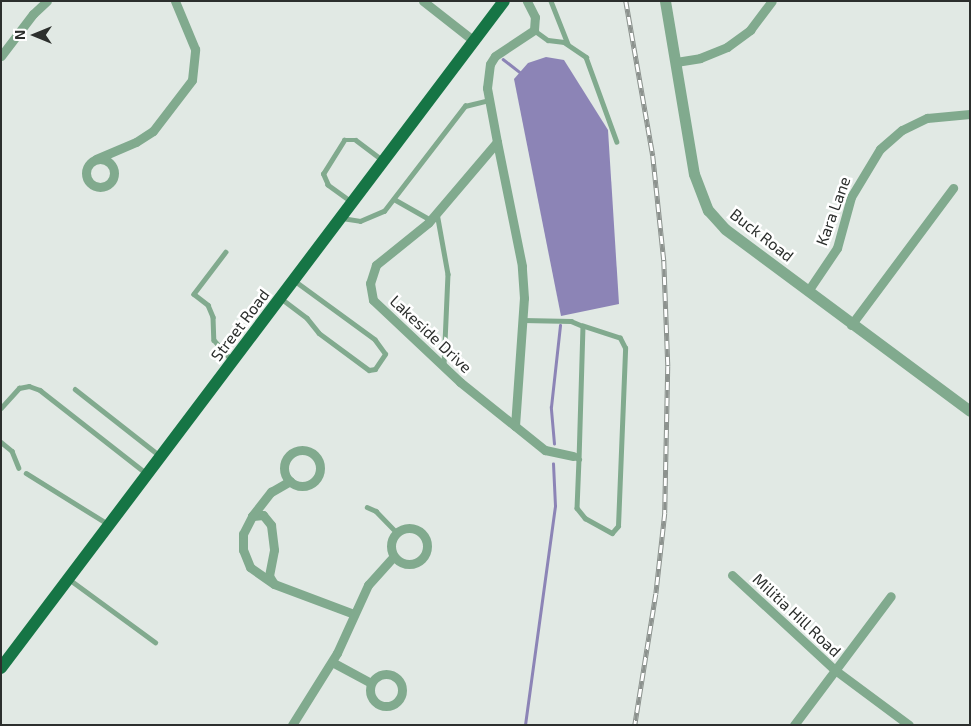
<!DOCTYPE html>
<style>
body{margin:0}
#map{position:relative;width:971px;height:726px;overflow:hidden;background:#e1e9e4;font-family:"Exo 2",sans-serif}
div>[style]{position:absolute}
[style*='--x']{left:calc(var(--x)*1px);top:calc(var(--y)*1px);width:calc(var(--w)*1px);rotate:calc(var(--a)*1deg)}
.water>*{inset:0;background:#8c84b6}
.stream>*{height:2.5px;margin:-1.25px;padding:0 1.25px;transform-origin:1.25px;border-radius:1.25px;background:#8c84b6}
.service>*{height:4.5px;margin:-2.25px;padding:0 2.25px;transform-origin:2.25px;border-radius:2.25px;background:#81aa8e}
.minor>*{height:9px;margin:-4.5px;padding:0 4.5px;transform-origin:4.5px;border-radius:4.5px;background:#81aa8e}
.minor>.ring{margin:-4.5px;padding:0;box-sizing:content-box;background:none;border:9px solid #81aa8e;border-radius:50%}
.tertiary>*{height:11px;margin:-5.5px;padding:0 5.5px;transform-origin:5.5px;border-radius:5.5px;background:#81aa8e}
.primary>*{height:12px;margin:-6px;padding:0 6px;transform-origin:6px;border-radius:6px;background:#167545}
.rail>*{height:4.5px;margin-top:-2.25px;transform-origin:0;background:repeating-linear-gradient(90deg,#fff 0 8px,#8c928e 0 16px);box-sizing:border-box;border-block:1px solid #8c928e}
span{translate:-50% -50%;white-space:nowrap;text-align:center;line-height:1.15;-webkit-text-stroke:5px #fff;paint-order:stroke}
.street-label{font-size:16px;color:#2c2f2d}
.frame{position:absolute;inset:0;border:2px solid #2c2f2d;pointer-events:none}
.north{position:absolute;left:10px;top:10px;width:50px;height:50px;-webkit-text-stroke:4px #fff;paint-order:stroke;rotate:270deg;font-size:14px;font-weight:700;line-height:20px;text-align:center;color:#2c2f2d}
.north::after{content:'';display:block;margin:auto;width:18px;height:22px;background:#2c2f2d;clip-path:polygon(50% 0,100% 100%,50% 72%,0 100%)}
</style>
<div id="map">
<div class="water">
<div style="clip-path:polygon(546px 57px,564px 60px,608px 130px,619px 304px,561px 316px,514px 79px,528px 63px)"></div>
</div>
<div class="stream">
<div style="--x:503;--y:59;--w:23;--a:38"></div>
<div style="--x:554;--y:444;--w:37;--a:-95"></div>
<div style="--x:551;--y:407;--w:82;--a:-83.7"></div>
<div style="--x:525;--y:725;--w:221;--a:-82.2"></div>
<div style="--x:555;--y:506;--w:42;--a:-92.7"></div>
</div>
<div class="service">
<div style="--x:551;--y:1;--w:46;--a:68.4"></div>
<div style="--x:534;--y:30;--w:17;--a:36"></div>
<div style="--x:548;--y:40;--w:16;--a:7"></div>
<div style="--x:564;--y:42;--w:27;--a:34"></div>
<div style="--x:586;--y:57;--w:90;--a:70"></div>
<div style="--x:394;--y:199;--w:43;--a:29.6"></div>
<div style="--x:351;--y:202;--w:29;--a:-144"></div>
<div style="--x:328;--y:185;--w:12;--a:-114"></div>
<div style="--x:323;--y:174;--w:40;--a:-58"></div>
<div style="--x:344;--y:140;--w:12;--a:0"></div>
<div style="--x:356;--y:140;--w:34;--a:37"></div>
<div style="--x:437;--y:213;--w:62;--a:79.8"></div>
<div style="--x:448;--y:274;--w:92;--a:92.5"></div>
<div style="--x:342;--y:218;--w:18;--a:9"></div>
<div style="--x:360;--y:221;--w:26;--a:-23"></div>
<div style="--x:384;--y:211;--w:133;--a:-52.4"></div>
<div style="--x:465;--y:106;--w:25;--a:-14"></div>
<div style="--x:226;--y:252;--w:53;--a:127.3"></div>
<div style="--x:194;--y:294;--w:18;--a:38"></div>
<div style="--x:208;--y:305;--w:13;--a:67"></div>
<div style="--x:213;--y:317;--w:23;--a:88"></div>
<div style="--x:214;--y:340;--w:28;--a:49"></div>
<div style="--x:282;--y:299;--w:31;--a:37"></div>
<div style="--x:307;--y:318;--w:19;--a:51"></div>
<div style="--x:319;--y:333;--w:62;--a:36.5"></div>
<div style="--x:369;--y:370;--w:6;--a:-9"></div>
<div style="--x:375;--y:369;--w:18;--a:-56"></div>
<div style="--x:385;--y:354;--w:17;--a:-126"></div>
<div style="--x:375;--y:340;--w:100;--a:-143.9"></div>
<div style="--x:523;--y:320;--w:48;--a:1.2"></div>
<div style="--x:571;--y:321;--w:13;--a:23"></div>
<div style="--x:75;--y:389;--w:108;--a:38.2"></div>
<div style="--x:1;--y:408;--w:27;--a:-48"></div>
<div style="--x:19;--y:388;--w:10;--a:-11"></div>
<div style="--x:29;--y:386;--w:12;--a:20"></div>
<div style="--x:40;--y:390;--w:135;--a:38.1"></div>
<div style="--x:1;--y:442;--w:14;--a:39"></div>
<div style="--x:12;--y:451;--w:18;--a:68"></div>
<div style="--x:573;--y:456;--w:7;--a:27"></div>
<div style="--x:579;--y:459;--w:49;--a:92.3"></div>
<div style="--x:577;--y:508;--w:13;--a:51"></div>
<div style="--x:585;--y:518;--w:31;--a:29"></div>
<div style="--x:612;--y:533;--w:9;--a:-49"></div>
<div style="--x:618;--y:526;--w:178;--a:-87.7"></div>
<div style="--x:625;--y:348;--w:11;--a:-117"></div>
<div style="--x:620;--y:338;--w:39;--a:-162"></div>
<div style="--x:583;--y:326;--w:133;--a:91.7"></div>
<div style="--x:26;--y:473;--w:97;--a:31.9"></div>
<div style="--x:367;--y:507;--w:10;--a:24"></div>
<div style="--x:376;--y:511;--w:30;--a:46"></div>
<div style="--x:69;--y:579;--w:107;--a:36.2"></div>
</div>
<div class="minor">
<div style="--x:423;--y:1;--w:65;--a:38.1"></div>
<div style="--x:1;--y:56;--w:53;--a:-52.7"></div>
<div style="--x:33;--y:14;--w:19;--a:-43"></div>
<div style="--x:676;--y:62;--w:24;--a:-9"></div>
<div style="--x:700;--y:58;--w:29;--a:-22"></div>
<div style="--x:727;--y:47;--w:29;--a:-36"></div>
<div style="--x:750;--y:30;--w:36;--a:-53"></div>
<div style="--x:497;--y:142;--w:55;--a:-100.5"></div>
<div style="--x:487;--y:88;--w:24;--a:-83"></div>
<div style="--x:490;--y:64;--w:9;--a:-58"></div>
<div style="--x:495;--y:56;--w:47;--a:-33.7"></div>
<div style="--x:534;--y:30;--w:13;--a:-86"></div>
<div style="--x:535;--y:17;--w:18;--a:-117"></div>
<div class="ring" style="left:86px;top:159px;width:19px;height:19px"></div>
<div style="--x:96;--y:159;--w:43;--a:-23"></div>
<div style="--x:136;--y:142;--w:20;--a:-33"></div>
<div style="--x:153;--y:131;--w:64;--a:-52.6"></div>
<div style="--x:192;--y:80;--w:31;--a:-84"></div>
<div style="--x:195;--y:49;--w:52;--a:-112.6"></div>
<div style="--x:808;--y:291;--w:52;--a:-56"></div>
<div style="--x:837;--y:248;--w:53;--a:-74.6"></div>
<div style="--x:851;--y:197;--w:56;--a:-58.9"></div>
<div style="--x:880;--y:149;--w:29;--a:-41"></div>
<div style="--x:902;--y:130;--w:28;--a:-26"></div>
<div style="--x:927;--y:118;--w:43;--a:-5.3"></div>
<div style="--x:851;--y:325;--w:171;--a:-53.3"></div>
<div style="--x:515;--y:426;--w:128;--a:-86"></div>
<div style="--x:524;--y:298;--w:32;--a:-94"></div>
<div style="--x:522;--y:266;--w:126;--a:-101.4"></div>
<div style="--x:497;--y:142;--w:106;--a:130.4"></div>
<div style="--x:428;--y:223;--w:67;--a:141.1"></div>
<div style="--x:376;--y:265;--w:19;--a:108"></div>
<div style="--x:370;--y:283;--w:17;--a:80"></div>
<div style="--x:373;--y:300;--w:120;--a:43.3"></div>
<div style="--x:460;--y:382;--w:109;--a:38.7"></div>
<div style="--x:545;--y:450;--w:29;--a:12"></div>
<div class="ring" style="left:284px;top:450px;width:27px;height:27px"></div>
<div style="--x:252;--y:516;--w:11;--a:-5"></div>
<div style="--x:263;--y:515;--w:13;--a:51"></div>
<div style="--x:271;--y:525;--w:25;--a:83"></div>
<div style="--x:274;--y:550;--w:26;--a:101"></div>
<div style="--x:269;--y:576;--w:9;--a:58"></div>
<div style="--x:274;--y:584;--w:85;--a:20.6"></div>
<div class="ring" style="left:391px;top:528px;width:27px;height:27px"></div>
<div style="--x:732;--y:575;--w:140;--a:42.7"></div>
<div style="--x:835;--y:670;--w:92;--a:36.6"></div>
<div style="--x:274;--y:584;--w:29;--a:-145"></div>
<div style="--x:250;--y:567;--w:18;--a:-112"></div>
<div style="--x:243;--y:550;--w:16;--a:-90"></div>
<div style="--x:243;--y:534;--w:20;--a:-63"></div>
<div style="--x:252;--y:516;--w:31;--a:-52"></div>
<div style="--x:271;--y:492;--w:22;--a:-30"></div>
<div style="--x:332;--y:662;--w:44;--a:28.3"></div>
<div class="ring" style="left:370px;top:674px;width:23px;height:23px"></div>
<div style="--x:292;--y:725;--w:85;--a:-58"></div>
<div style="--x:337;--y:653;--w:75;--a:-65.5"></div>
<div style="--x:368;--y:585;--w:38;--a:-48"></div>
<div style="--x:794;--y:725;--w:161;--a:-53.1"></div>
</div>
<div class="tertiary">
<div style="--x:665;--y:1;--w:175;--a:80.5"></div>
<div style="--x:694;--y:174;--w:39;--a:69"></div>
<div style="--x:708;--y:210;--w:25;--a:48"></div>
<div style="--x:725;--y:229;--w:305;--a:36.6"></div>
</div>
<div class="primary">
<div style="--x:1;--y:668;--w:835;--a:-52.98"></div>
</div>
<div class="rail">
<div style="--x:626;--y:1;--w:157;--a:80.1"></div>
<div style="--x:653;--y:156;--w:106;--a:84"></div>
<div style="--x:664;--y:261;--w:105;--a:87.8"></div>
<div style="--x:668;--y:366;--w:147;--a:91.2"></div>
<div style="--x:665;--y:513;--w:81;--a:96.3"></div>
<div style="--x:656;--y:594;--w:133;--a:99.1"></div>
</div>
<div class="street-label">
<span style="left:833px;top:211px;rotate:-70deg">Kara Lane</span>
<span style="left:762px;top:235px;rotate:38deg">Buck Road</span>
<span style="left:240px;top:325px;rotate:-53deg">Street Road</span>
<span style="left:431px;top:334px;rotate:43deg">Lakeside Drive</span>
<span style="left:797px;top:615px;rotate:43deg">Militia Hill Road</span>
</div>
<div class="frame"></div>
<div class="north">N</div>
</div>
